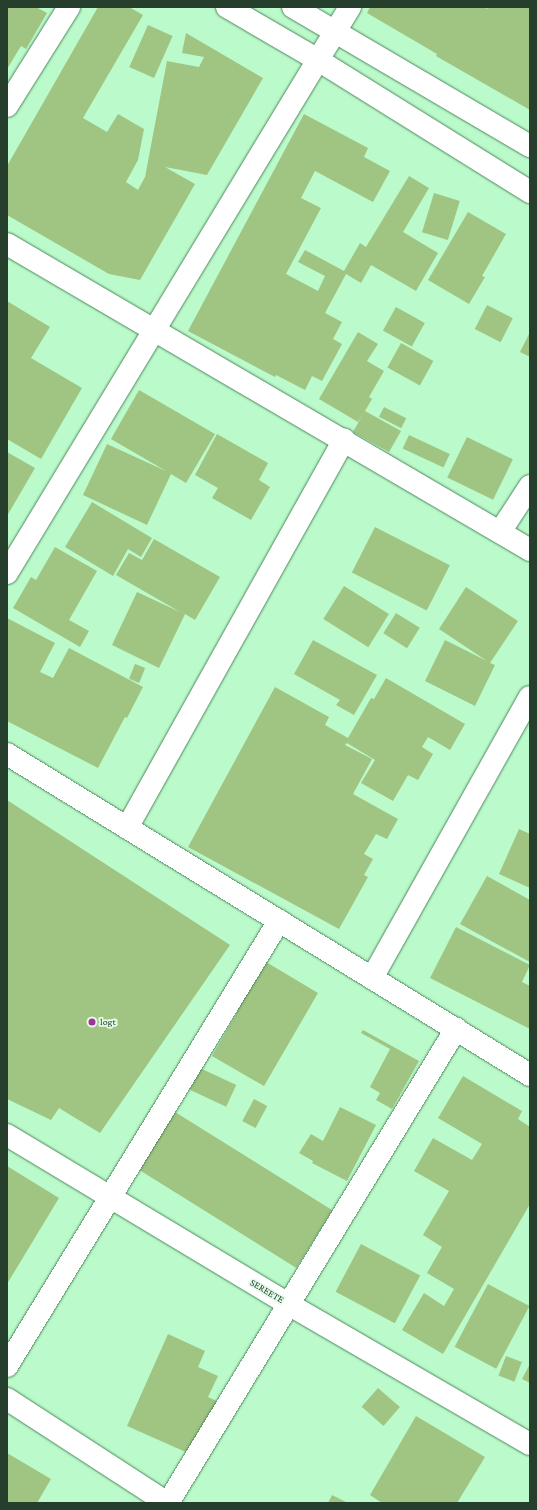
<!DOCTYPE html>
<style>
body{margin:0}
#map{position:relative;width:537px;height:1510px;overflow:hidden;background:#bbfaca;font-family:"Crimson Pro",serif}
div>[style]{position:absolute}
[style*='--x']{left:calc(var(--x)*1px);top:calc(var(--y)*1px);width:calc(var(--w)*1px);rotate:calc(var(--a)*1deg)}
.building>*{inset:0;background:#a0c583;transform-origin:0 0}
.roads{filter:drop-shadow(0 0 1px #4c875d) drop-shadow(0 0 1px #4c875d)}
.minor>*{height:22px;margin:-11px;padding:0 11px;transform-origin:11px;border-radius:11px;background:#fff}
.tertiary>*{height:22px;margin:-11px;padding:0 11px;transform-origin:11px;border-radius:11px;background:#fff}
.secondary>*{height:22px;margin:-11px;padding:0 11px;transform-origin:11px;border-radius:11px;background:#fff}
.dots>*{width:11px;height:11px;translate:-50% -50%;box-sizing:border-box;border:2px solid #e4fce9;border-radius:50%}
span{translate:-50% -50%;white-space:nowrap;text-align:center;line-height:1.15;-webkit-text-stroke:3.5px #e4fce9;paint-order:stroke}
.poi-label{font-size:10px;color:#253f2c}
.left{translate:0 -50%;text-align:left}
.street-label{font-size:10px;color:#253f2c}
.frame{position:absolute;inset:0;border:8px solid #253f2c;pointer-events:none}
</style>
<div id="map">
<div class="building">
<div style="clip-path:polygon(7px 7px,36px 7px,47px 13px,26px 49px,21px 46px,7px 69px)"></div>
<div style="clip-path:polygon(98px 7px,129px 7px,143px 15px,83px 118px,107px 132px,118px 114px,144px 129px,138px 160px,126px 182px,138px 190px,145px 177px,167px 61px,199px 67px,204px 57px,182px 53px,186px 33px,263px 78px,207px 175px,165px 167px,195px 184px,140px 280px,109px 274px,7px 215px,7px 166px)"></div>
<div style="clip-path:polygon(370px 7px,484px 7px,487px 9px,488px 7px,530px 7px,530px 110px,436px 56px,437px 54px,367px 13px)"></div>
<div style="left:148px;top:25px;width:27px;height:46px;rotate:24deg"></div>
<div style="clip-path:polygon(304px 114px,368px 148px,364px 157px,390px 171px,373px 202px,315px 171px,301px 198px,321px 208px,286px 274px,318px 291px,325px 276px,298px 262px,305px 250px,344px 271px,360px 243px,366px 247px,409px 176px,429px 188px,403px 232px,438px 253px,416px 291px,371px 265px,361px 283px,346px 274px,325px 313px,342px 322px,333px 339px,342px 344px,322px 381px,312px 376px,305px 390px,276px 375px,275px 377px,188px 331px)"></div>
<div style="left:434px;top:193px;width:27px;height:41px;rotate:17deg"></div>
<div style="clip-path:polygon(468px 212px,506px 234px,482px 276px,485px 277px,469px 304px,428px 280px)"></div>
<div style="clip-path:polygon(7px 301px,50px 327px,31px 358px,82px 388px,41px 459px,7px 439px)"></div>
<div style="left:487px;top:305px;width:29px;height:27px;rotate:27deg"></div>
<div style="left:396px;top:307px;width:33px;height:27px;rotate:29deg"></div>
<div style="clip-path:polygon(358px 332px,378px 344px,367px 361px,384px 371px,369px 397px,372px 399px,365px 411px,401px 431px,389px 452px,353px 432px,363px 414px,358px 422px,319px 399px)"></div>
<div style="clip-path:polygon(530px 332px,530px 357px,520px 352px)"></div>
<div style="left:401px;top:343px;width:37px;height:28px;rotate:29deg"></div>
<div style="clip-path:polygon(139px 390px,215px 434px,186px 483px,171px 474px,147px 525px,83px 495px,107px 444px,166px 471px,111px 439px)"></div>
<div style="left:384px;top:407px;width:25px;height:11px;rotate:27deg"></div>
<div style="clip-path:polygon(217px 434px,268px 463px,259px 480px,270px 487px,251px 520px,212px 498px,218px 488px,195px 475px)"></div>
<div style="left:409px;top:435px;width:45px;height:15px;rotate:25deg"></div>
<div style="left:467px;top:437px;width:51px;height:45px;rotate:26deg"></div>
<div style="clip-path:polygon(7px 452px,35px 468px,7px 516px)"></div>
<div style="clip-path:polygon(92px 502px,152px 538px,141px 557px,128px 549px,113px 576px,65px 547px)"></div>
<div style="left:375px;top:527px;width:84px;height:51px;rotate:27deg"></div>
<div style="clip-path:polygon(154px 539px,220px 577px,195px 620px,185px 614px,159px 668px,112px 645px,137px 592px,180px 612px,116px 575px,129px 553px,142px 560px)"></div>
<div style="clip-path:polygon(55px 547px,97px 571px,69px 620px,89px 631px,80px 647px,13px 608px,31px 577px,36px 580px)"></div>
<div style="left:344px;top:586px;width:53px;height:39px;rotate:32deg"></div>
<div style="clip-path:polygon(466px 587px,518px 621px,490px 663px,495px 665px,475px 706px,425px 681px,445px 640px,487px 661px,439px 629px)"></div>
<div style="left:396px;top:613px;width:28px;height:24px;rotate:32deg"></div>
<div style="clip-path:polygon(7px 618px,55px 643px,40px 672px,53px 678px,69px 648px,143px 687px,127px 718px,125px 717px,98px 768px,7px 721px)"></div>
<div style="clip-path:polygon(313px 640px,377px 675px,354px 715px,336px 705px,340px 700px,294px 674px)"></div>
<div style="left:135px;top:664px;width:11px;height:16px;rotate:22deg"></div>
<div style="clip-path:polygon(386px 678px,465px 724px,450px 750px,428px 737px,422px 747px,433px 754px,418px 780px,408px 775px,393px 801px,361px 783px,375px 760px,347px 743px,345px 745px,372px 759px,353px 794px,398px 819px,387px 839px,376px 834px,364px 854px,373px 859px,364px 875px,368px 877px,339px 929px,188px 847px,275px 687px,329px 717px,325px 725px,348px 738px,371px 698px,374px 699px)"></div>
<div style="clip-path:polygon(7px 800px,230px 945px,100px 1133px,59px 1108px,51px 1120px,7px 1099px)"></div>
<div style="clip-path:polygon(519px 829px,530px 834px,530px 888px,499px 874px)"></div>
<div style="clip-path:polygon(487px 876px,530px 900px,530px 962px,460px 924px)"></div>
<div style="clip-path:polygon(456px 927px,530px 965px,522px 982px,530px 986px,530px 1029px,430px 978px)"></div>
<div style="clip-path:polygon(261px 959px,318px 993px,264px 1086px,212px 1056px,237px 1013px,232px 1009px)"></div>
<div style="clip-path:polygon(363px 1030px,419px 1061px,392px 1109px,376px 1100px,380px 1093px,370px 1087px,390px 1049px,361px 1033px)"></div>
<div style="left:200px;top:1068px;width:40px;height:24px;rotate:25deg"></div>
<div style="clip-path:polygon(463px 1076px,522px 1111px,518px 1119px,530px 1127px,530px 1204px,443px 1354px,402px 1330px,424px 1293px,444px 1306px,454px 1289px,427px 1273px,442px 1247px,423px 1235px,449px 1191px,414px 1171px,433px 1138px,472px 1160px,482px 1144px,438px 1118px)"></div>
<div style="left:254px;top:1099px;width:15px;height:25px;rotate:28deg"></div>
<div style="left:167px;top:1107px;width:195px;height:68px;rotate:32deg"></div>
<div style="clip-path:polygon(340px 1107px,376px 1125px,347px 1181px,312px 1163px,313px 1161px,299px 1153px,311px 1134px,323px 1141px)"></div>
<div style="clip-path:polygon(7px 1166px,59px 1198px,7px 1284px)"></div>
<div style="left:361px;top:1244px;width:67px;height:54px;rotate:28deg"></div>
<div style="left:488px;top:1284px;width:47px;height:71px;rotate:28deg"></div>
<div style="clip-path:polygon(168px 1334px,205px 1351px,198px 1367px,218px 1376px,208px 1397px,221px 1403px,197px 1457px,127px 1426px)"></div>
<div style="left:506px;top:1356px;width:17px;height:21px;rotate:21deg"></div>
<div style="clip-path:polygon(530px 1364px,530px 1383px,522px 1379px)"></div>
<div style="left:378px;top:1388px;width:29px;height:25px;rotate:41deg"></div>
<div style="clip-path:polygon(416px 1416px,485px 1457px,457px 1503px,382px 1503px,370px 1495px)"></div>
<div style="clip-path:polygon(7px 1453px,51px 1479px,37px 1503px,7px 1503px)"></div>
<div style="clip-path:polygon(332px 1495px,348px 1503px,328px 1503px)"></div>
</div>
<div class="roads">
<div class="minor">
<div style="--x:7;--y:106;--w:117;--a:-57.9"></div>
<div style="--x:7;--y:244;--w:606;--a:30.33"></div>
<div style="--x:500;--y:532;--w:55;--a:-56.9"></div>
<div style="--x:7;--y:754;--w:614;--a:31.54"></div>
<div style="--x:127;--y:828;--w:445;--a:-60.8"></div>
<div style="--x:372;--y:978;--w:322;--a:-60.7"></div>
<div style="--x:7;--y:1135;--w:330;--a:31"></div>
<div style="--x:290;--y:1305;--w:277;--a:30.1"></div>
<div style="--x:7;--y:1366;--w:522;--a:-58.57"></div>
<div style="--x:7;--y:1399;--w:191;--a:33"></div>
<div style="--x:168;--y:1503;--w:555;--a:-58.72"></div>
</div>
<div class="tertiary">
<div style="--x:7;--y:573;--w:662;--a:-58.78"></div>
</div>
<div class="secondary">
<div style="--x:227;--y:7;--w:105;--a:30.2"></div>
<div style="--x:318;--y:60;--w:250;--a:31.9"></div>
<div style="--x:293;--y:7;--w:275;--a:30.4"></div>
</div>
</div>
<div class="dots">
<div style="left:92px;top:1022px;background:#9f3494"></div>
</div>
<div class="poi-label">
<span class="left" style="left:100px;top:1022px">logt</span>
</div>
<div class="street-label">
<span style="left:267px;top:1291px;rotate:31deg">SEREETE</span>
</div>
<div class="frame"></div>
</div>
